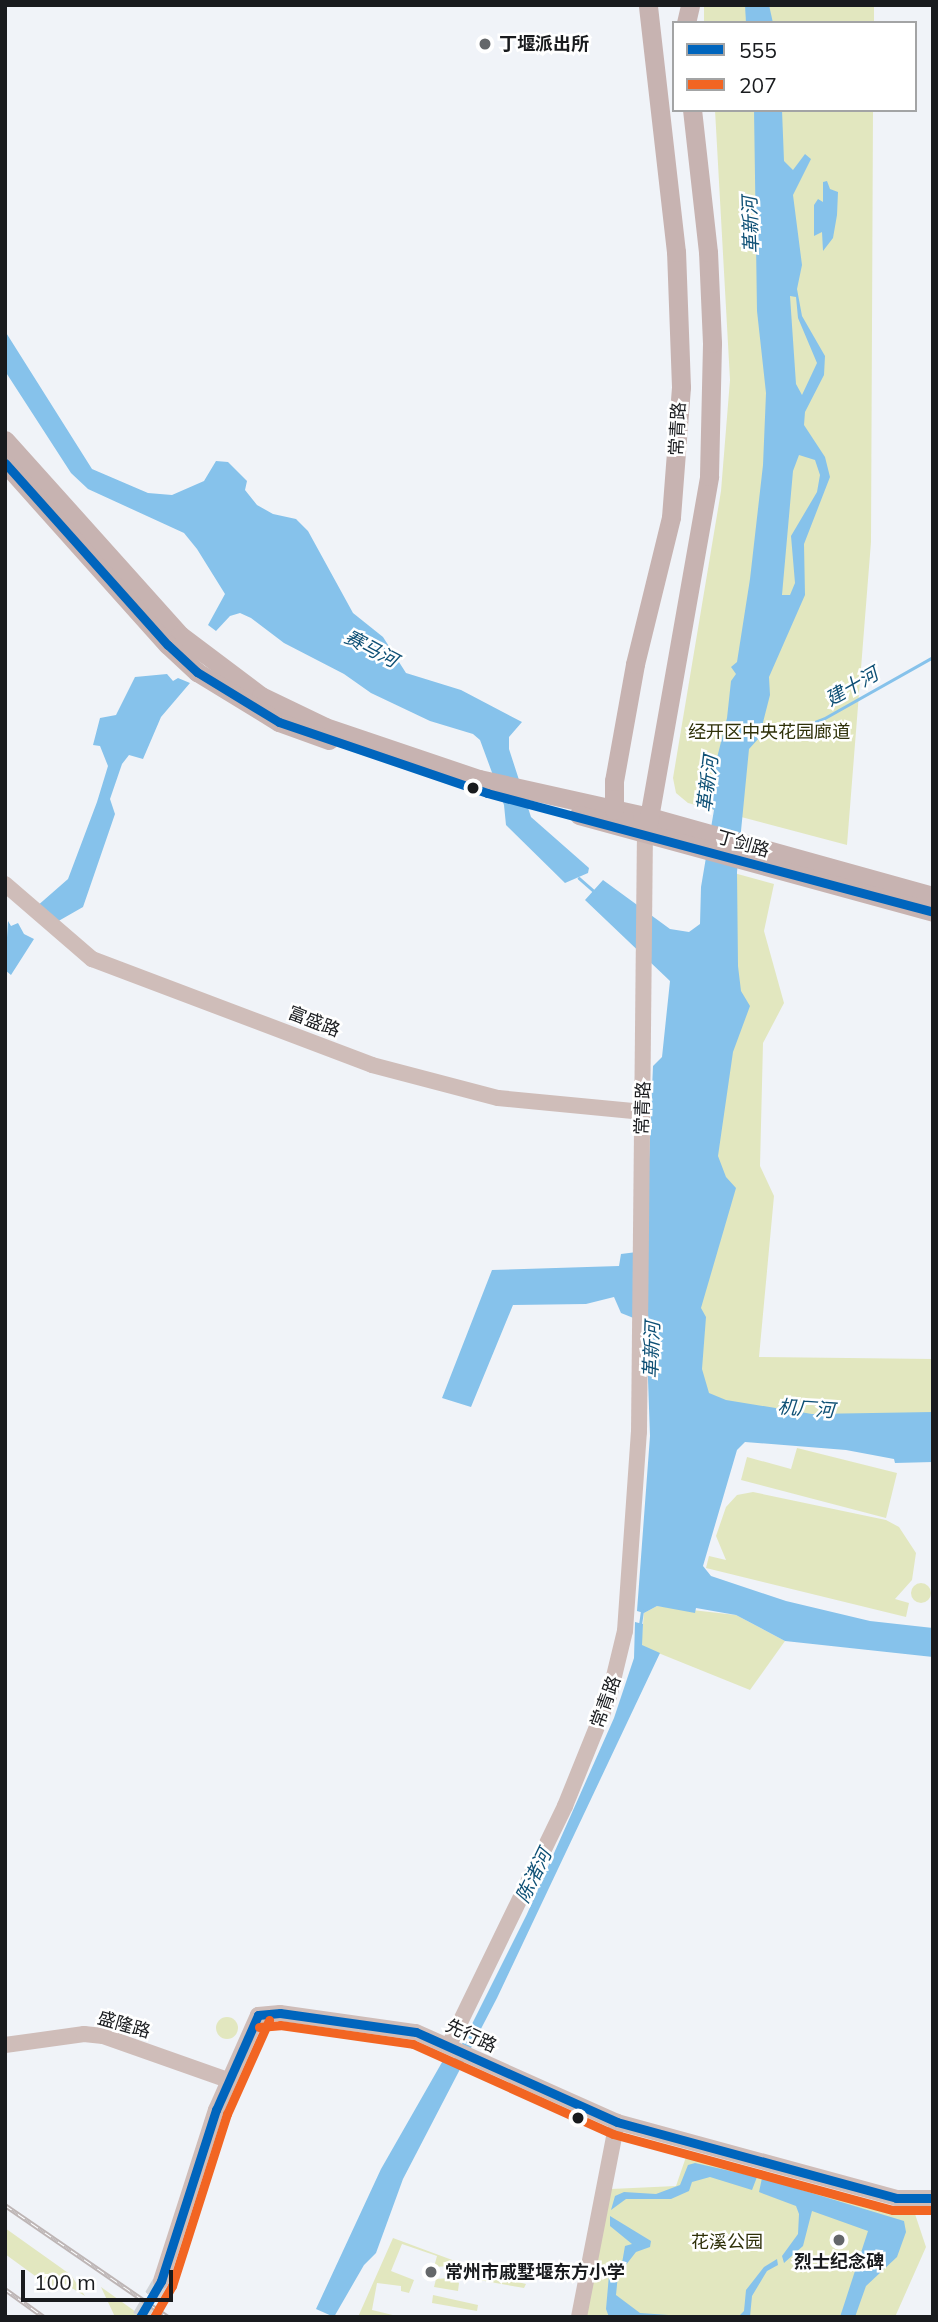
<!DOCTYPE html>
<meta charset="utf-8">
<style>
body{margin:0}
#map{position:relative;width:938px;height:2322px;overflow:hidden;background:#f0f3f8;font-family:Mulish,"Noto Sans SC",sans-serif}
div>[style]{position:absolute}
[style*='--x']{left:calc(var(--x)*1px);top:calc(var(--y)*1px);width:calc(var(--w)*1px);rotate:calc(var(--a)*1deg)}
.green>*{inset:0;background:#e2e7bf;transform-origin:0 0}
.round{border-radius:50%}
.water>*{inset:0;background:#86c2eb}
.stream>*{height:2.5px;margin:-1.25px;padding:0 1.25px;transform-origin:1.25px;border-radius:1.25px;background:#86c2eb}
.minor-tunnel>*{height:16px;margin-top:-8px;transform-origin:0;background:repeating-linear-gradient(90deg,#d0d3d7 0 16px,transparent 0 24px)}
.minor>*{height:16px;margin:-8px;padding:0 8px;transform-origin:8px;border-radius:8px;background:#cfbdb9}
.major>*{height:19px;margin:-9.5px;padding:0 9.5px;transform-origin:9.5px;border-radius:9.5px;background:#c7b3b1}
.rail>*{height:5px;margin-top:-2.5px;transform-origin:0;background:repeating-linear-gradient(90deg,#fff 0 8px,#bdb5b5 0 16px);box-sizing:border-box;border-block:2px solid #bdb5b5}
.bus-1>*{height:9px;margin:-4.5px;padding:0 4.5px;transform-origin:4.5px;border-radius:4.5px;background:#0065bd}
.bus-2>*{height:9px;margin:-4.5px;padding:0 4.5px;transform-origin:4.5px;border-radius:4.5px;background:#f26522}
.dots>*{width:19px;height:19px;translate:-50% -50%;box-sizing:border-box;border:4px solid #fff;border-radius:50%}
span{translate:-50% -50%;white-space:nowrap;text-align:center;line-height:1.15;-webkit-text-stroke:5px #fff;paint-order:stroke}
.poi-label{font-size:18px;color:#191b1e;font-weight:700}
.left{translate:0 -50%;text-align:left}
.street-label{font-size:18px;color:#191b1e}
.park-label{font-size:18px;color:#2f3109}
.water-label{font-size:19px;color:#0e5075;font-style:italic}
.frame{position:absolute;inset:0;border:7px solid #191b1e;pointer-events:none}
.legend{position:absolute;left:672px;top:21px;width:245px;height:91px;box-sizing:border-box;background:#fff;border:2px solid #a3a4a5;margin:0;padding:9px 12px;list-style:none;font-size:21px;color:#191b1e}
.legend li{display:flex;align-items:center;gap:14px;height:35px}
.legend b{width:35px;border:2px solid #a3a4a5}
.scale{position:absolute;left:21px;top:2270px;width:152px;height:32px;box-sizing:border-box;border:4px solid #191b1e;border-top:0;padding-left:9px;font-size:21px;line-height:24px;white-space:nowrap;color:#191b1e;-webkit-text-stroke:5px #fff;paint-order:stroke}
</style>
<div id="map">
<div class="green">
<div style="left:704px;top:5px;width:170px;height:18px"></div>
<div style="clip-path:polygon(715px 110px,873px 110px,871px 542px,847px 845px,688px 803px,676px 793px,673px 778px,721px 491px,730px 380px)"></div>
<div style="clip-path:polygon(723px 870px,774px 884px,764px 931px,784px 1003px,763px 1043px,760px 1166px,774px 1196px,759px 1357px,933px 1359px,933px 1426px,695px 1409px)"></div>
<div style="clip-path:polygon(797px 1448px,897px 1473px,886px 1518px,741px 1480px,747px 1457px,791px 1469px)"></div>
<div style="clip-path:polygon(753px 1492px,886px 1520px,899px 1527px,916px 1553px,912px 1580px,895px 1599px,909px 1603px,906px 1617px,706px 1568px,709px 1556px,726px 1560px,716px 1536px,726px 1507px,737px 1495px)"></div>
<div class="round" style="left:911px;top:1583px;width:20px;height:20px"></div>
<div style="clip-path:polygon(657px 1606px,736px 1615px,785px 1641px,750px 1690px,641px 1646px,644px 1613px)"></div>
<div class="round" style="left:216px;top:2017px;width:22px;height:22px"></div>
<div style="clip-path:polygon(687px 2154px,915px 2214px,926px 2247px,895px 2317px,585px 2317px,611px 2189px,676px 2186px)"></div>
<div style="clip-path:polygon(5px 2228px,71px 2275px,85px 2296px,60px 2281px,53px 2289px,5px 2254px)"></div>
<div style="clip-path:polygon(393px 2238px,498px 2277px,526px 2284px,524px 2288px,473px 2279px,450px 2266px,434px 2267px,437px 2256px,402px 2244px,391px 2271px,414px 2280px,409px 2293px,401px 2291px,401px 2286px,377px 2283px,372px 2310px,401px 2317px,358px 2317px)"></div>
<div style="clip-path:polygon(449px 2278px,459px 2283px,458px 2291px,434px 2287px,436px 2279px)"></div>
<div style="clip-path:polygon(101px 2287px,143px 2317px,115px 2317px)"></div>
<div style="clip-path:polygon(433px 2295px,478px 2305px,477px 2311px,432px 2303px)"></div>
</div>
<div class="water">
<div style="clip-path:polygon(745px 5px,769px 5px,773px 23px,746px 23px)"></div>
<div style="clip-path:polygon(evenodd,754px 110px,782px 110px,784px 161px,793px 170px,805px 154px,811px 159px,793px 195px,802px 265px,797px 289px,802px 316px,825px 356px,824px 375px,805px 412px,804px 425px,825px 457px,830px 477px,804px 544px,805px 595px,769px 677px,770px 695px,759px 738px,749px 749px,737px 872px,738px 966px,741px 991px,750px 1006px,733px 1052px,718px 1156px,726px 1177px,736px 1188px,701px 1308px,706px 1317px,702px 1369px,709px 1393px,726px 1400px,812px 1414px,933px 1412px,933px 1462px,895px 1463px,894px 1459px,846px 1450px,745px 1442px,737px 1450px,703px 1566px,711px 1576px,786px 1601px,870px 1621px,933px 1628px,933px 1657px,785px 1641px,736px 1615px,696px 1608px,695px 1613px,657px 1606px,644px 1613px,637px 1611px,650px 1436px,646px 1323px,621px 1313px,614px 1297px,586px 1304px,513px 1305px,471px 1407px,442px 1398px,492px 1270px,619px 1266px,621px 1254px,645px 1251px,653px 1066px,662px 1057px,670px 981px,585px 900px,603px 880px,670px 929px,689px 932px,700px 924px,701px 887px,714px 810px,710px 807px,712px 778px,727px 718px,731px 681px,736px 674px,731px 667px,737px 662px,750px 579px,763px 465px,766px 393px,757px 311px,754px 110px,790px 296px,796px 297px,798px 318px,817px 363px,802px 395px,796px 384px,790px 296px,754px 110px,799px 455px,815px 460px,820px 475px,817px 492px,791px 536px,795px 583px,790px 595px,782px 595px,793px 471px,799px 455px)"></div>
<div style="clip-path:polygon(827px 181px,830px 189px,838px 192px,837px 215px,833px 238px,823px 251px,822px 232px,814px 236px,814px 205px,818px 199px,823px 202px,823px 182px)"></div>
<div style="clip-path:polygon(5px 331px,92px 469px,148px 493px,172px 495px,204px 481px,216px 461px,228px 462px,247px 481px,245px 490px,257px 505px,273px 514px,296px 519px,308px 531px,353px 613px,383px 637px,406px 673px,461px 690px,522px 722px,509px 737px,509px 749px,531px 817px,589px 868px,588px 873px,565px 883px,506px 825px,504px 805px,480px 740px,473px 734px,430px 721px,371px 693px,344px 674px,284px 643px,251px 618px,240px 613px,230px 616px,216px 631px,208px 625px,225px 594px,197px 549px,184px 533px,88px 489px,71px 473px,5px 371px)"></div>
<div style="clip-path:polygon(167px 674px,173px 681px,178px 678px,190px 683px,161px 717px,143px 759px,129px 755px,122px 764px,110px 799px,115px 814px,83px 907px,55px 923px,36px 907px,68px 879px,97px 802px,108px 766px,100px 746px,93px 745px,100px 718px,116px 715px,135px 677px)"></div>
<div style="clip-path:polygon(8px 921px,11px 926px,18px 923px,24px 934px,34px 939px,11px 975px,5px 970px)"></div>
<div style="clip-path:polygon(635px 1622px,643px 1624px,642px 1645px,660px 1653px,497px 1998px,403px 2179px,376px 2253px,364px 2265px,334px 2317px,316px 2309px,381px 2169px,445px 2057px,454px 2060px,527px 1914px,614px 1718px,634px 1658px)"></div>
<div style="clip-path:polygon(695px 2163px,757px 2177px,752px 2190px,710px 2177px,692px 2182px,689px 2191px,671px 2199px,626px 2199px,611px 2210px,615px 2196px,624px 2192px,656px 2194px,680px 2185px,688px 2165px)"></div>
<div style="clip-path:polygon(762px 2178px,904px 2221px,906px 2232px,897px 2257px,866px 2286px,855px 2317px,840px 2317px,868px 2231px,812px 2211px,803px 2246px,784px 2263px,782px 2256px,798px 2234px,799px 2214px,796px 2206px,759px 2192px)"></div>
<div style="clip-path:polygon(610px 2216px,651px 2241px,650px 2247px,636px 2252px,618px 2275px,616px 2295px,640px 2313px,697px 2317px,609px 2317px,606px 2309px,609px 2275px,622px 2263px,625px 2246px,632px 2244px,610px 2226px)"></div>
<div style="clip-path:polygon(777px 2259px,778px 2265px,767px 2271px,752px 2296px,750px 2317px,738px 2317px,744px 2311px,746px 2290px,764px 2267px)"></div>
</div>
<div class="stream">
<div style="--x:759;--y:727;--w:35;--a:5"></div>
<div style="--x:794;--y:730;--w:31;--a:-21"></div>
<div style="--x:823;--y:719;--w:126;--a:-29.4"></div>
<div style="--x:579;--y:878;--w:21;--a:41"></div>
<div style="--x:640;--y:1625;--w:14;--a:-82"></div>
</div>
<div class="minor-tunnel">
<div style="--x:140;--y:2317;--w:42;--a:-59.7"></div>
</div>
<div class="minor">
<div style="--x:5;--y:884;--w:115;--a:40.8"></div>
<div style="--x:92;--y:959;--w:299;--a:20.7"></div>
<div style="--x:372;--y:1065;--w:130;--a:14.7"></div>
<div style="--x:498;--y:1098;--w:146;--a:5.5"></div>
<div style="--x:5;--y:2045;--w:80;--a:-7.9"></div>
<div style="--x:84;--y:2034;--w:19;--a:6"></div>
<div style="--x:103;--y:2036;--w:133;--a:19.4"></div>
<div style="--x:449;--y:2045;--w:266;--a:-64.1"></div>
<div style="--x:565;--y:1806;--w:118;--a:-68"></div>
<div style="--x:609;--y:1697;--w:68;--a:-76.4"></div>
<div style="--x:625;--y:1631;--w:199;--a:-86"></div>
<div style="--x:639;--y:1432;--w:599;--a:-89.43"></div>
<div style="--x:161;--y:2281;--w:180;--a:-72.2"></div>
<div style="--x:216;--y:2110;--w:104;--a:-66.1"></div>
<div style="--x:258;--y:2015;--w:22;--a:-5"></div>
<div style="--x:280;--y:2013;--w:137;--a:8"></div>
<div style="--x:416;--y:2032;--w:220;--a:24.1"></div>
<div style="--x:617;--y:2122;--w:289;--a:15.2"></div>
<div style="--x:896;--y:2198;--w:37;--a:0"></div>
<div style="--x:579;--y:2317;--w:199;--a:-79"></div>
</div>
<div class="major">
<div style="--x:686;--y:23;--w:18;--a:-77"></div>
<div style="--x:5;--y:440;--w:262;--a:48.1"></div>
<div style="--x:180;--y:635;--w:101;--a:37"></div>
<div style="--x:261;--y:696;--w:71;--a:25.8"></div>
<div style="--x:325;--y:727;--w:163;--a:18.7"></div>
<div style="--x:479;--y:779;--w:178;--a:12.6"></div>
<div style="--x:653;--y:818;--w:291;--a:15.6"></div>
<div style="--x:5;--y:463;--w:244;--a:48.2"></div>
<div style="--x:168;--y:645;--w:40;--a:43"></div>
<div style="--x:197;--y:672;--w:96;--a:31.4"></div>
<div style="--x:279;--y:722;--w:53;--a:19.8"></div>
<div style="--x:579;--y:815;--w:367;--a:15.3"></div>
<div style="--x:624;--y:817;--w:12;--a:-145"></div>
<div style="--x:614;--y:810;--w:29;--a:-90"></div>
<div style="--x:614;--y:781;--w:119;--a:-79.8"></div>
<div style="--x:635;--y:664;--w:151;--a:-76.2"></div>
<div style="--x:671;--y:517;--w:130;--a:-85.6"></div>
<div style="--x:681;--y:387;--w:135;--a:-92.1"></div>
<div style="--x:676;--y:252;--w:249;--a:-96.5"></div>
<div style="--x:647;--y:829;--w:358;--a:-80"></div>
<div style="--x:709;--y:476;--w:133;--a:-88.7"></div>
<div style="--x:712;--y:343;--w:91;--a:-92.5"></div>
<div style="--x:708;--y:252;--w:143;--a:-96.4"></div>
</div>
<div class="rail">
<div style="--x:5;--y:2205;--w:198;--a:34.5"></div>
<div style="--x:5;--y:2289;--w:48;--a:35.7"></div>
</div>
<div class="bus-1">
<div style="--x:5;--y:463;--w:244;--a:48.2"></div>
<div style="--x:168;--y:645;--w:40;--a:43"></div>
<div style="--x:197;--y:672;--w:96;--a:31.4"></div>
<div style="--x:279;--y:722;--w:220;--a:18.8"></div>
<div style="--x:487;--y:793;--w:462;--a:14.9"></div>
<div style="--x:140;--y:2317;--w:42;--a:-59.7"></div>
<div style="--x:161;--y:2281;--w:180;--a:-72.2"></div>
<div style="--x:216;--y:2110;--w:104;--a:-66.1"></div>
<div style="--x:258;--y:2015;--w:22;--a:-5"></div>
<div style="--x:280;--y:2013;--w:137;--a:8"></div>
<div style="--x:416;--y:2032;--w:220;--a:24.1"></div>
<div style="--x:617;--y:2122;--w:289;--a:15.2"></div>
<div style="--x:896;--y:2198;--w:37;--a:0"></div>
</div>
<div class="bus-2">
<div style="--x:259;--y:2027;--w:21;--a:-5"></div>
<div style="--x:280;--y:2025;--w:134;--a:8.1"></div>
<div style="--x:413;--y:2044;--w:219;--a:24.2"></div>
<div style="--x:613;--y:2134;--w:290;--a:15.2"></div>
<div style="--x:893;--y:2210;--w:40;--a:0"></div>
<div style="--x:154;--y:2317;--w:36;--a:-60"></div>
<div style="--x:172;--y:2286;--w:181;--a:-72.3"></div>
<div style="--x:227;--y:2114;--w:103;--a:-65.9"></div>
</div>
<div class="dots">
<div style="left:485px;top:44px;background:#64676a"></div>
<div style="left:473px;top:788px;background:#191b1e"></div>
<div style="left:578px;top:2118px;background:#191b1e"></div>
<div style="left:839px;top:2240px;background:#64676a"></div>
<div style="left:431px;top:2272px;background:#64676a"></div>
</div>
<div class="poi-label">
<span class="left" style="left:499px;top:44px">丁堰派出所</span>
<span style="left:839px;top:2262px">烈士纪念碑</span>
<span class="left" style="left:445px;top:2272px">常州市戚墅堰东方小学</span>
</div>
<div class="street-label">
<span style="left:678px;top:429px;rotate:-87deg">常青路</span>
<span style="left:743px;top:844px;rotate:16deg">丁剑路</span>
<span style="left:314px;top:1022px;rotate:21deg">富盛路</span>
<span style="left:643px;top:1108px;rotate:-88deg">常青路</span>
<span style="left:606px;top:1702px;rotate:-70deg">常青路</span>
<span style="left:124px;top:2025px;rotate:16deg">盛隆路</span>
<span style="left:471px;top:2036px;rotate:25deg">先行路</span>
</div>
<div class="park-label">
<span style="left:769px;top:732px">经开区中央花园廊道</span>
<span style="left:727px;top:2242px">花溪公园</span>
</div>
<div class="water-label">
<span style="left:751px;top:225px;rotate:-92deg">革新河</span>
<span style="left:371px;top:649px;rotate:28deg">赛马河</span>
<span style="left:852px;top:687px;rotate:-30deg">建十河</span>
<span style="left:708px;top:784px;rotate:-83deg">革新河</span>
<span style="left:652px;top:1350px;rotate:-88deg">革新河</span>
<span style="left:806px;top:1409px;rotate:4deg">机厂河</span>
<span style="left:534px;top:1876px;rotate:-64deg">陈渚河</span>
</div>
<div class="frame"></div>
<ul class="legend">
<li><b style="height:9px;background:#0065bd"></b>555</li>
<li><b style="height:9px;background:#f26522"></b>207</li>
</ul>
<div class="scale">100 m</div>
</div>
